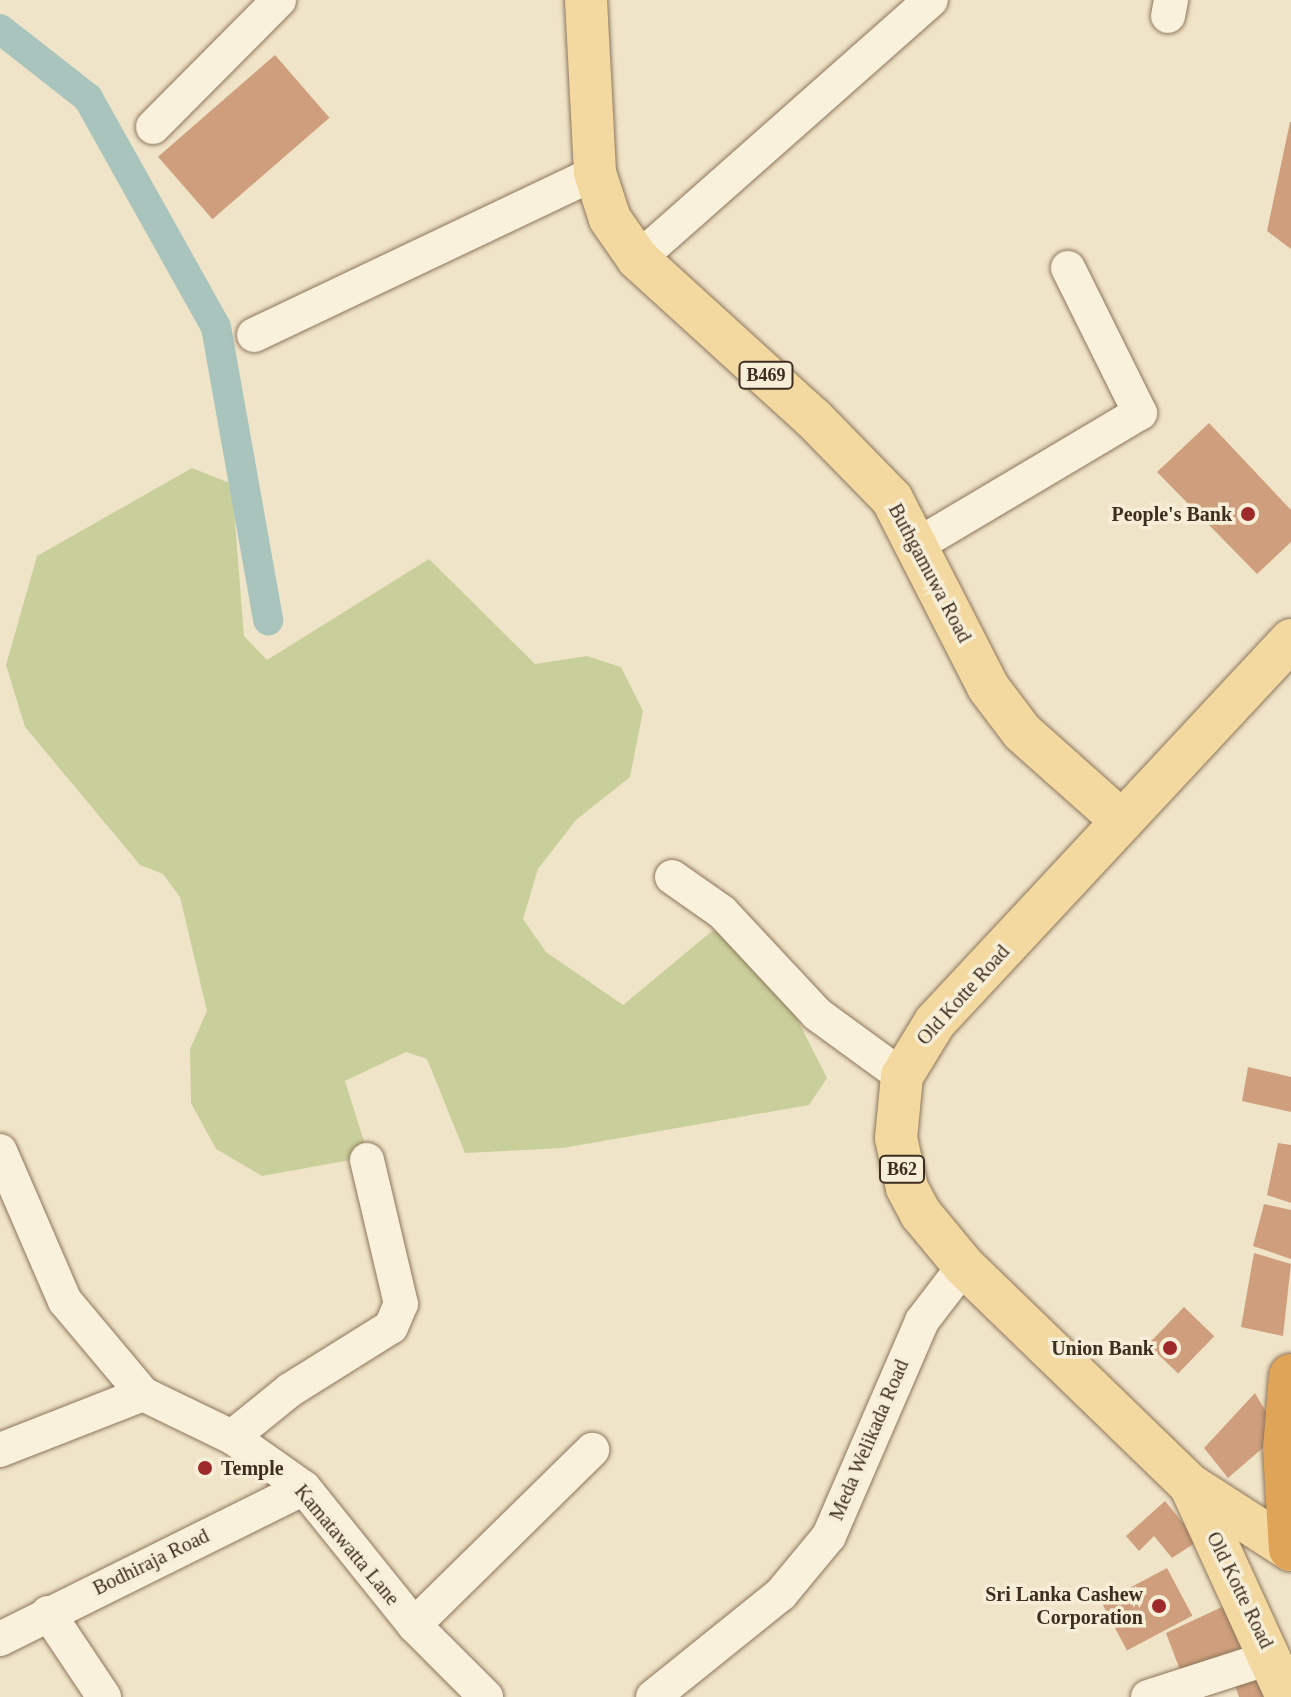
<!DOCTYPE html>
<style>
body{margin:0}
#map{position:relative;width:1291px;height:1697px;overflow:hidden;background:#f0e4c8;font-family:"Times New Roman",serif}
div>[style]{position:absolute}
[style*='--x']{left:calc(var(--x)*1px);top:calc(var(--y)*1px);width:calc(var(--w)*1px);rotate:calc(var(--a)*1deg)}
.green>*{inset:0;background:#c9cf9b}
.canal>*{height:30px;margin:-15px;padding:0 15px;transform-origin:15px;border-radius:15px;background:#a9c4bc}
.building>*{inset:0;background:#cf9f7d;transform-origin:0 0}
.roads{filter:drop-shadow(0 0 2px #8d765c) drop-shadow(0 0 2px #8d765c)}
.minor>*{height:34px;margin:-17px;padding:0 17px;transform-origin:17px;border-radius:17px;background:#faf1dc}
.major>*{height:42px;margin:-21px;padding:0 21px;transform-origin:21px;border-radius:21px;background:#f3d9a0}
.highway>*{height:44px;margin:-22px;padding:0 22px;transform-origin:22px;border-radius:22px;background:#e0a458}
.dots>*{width:22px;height:22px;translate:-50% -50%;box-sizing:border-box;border:4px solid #f7eed8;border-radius:50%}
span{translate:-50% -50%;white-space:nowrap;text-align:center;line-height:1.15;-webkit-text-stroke:7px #f7eed8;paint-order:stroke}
.shield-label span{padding:2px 6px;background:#f7eed8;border:2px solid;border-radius:6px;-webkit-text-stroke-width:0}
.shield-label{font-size:18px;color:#3d2e20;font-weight:700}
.poi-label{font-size:20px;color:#3d2e20;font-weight:700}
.right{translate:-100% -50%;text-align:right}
.left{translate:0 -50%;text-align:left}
.street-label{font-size:20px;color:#3d2e20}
</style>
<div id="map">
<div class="green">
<div style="clip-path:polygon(192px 468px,232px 484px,244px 636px,267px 660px,429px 559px,535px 664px,587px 656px,621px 667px,643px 711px,630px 777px,576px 820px,538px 869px,523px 919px,546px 952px,623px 1005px,712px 931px,757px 940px,827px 1078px,809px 1105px,563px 1148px,465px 1153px,427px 1059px,406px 1052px,345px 1081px,365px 1145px,356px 1159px,262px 1176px,216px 1149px,191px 1103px,190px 1049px,207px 1011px,180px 897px,163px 874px,140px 865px,25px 727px,6px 665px,37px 556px)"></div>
</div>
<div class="canal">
<div style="--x:0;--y:29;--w:112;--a:38.1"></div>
<div style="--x:88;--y:98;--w:262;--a:60.8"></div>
<div style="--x:216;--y:327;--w:298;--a:79.9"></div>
</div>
<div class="building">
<div style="left:275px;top:55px;width:83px;height:155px;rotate:49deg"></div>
<div style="clip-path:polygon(1290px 122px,1291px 122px,1291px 249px,1267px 231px)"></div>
<div style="clip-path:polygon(1209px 423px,1291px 510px,1291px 542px,1257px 574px,1157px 472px)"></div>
<div style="clip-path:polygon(1248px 1067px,1291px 1077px,1291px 1112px,1242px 1101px)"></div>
<div style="clip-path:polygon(1278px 1143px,1291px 1145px,1291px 1203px,1267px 1195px)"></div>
<div style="clip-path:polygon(1264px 1204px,1291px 1210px,1291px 1259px,1253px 1246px)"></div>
<div style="clip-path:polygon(1254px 1253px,1291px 1264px,1283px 1336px,1241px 1327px)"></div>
<div style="left:1184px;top:1307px;width:42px;height:52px;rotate:44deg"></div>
<div style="clip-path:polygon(1255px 1393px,1279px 1434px,1228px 1478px,1204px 1448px)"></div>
<div style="clip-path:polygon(1165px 1501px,1198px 1541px,1172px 1558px,1154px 1536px,1139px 1551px,1126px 1536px)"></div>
<div style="left:1167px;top:1568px;width:54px;height:74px;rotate:62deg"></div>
<div style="clip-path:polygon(1237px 1600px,1250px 1646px,1180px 1670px,1166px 1633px)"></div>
<div style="clip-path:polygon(1267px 1670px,1275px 1697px,1239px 1697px,1233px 1680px)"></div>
</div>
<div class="roads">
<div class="minor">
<div style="--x:1168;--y:16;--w:16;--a:-79"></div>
<div style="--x:153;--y:127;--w:179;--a:-45.2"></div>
<div style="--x:638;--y:259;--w:391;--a:-41.5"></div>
<div style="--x:254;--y:335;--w:378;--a:-25.4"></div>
<div style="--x:919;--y:544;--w:257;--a:-30.7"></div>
<div style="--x:1140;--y:413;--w:162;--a:-116.4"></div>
<div style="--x:672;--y:877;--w:61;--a:35"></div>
<div style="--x:722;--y:912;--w:139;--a:47"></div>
<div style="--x:817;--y:1014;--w:105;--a:36.1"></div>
<div style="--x:0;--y:1151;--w:163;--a:66.6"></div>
<div style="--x:65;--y:1301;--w:121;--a:50"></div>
<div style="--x:143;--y:1394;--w:99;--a:25.8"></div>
<div style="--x:232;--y:1437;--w:88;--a:35.3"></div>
<div style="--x:304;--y:1488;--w:176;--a:51.2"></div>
<div style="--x:414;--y:1625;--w:102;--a:45"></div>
<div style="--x:232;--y:1437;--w:75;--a:-39"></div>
<div style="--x:290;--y:1390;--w:119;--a:-32"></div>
<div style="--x:391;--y:1327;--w:25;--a:-67"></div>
<div style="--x:401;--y:1304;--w:148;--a:-103.3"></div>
<div style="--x:0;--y:1450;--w:154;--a:-21.4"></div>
<div style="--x:48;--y:1613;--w:101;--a:56.3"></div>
<div style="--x:414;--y:1625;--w:250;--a:-44.5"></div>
<div style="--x:0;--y:1639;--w:339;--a:-26.4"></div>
<div style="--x:653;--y:1697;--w:164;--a:-38.8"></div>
<div style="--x:781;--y:1594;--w:75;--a:-50.4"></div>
<div style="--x:829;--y:1536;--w:234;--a:-66.6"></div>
<div style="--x:922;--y:1321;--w:69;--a:-52.6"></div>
<div style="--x:1148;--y:1697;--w:130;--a:-17.9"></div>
</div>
<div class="major">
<div style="--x:586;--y:0;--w:173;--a:87"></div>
<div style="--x:595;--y:173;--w:48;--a:71.9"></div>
<div style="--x:610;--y:219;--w:49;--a:55"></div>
<div style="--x:638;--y:259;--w:236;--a:42.3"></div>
<div style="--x:813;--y:418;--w:113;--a:45.7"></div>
<div style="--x:892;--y:499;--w:211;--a:62.9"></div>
<div style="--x:988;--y:687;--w:56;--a:52.9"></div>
<div style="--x:1022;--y:732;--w:134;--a:41.7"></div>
<div style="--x:1291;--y:640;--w:522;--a:132.98"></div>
<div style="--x:935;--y:1022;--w:63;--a:121.4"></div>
<div style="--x:902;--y:1076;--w:62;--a:95.5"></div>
<div style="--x:896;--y:1138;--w:51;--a:77.6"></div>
<div style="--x:907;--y:1188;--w:30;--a:62"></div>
<div style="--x:921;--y:1214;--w:67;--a:50.4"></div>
<div style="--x:964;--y:1266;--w:315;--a:44.1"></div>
<div style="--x:1190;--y:1485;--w:120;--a:32.8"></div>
<div style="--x:1190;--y:1485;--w:233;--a:65.4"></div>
</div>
<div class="highway">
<div style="--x:1291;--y:1376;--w:73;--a:94.7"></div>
<div style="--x:1285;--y:1449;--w:100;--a:86.6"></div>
</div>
</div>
<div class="dots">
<div style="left:1248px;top:514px;background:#9e2a2b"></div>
<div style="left:1170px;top:1348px;background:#9e2a2b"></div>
<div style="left:205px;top:1468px;background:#9e2a2b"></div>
<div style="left:1159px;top:1606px;background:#9e2a2b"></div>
</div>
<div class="shield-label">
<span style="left:766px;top:375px">B469</span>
<span style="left:902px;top:1169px">B62</span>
</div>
<div class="poi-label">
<span class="right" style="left:1232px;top:514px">People's Bank</span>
<span class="right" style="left:1154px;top:1348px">Union Bank</span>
<span class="left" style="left:221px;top:1468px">Temple</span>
<span class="right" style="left:1143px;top:1606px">Sri Lanka Cashew<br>Corporation</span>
</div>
<div class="street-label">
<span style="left:930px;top:573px;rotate:62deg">Buthgamuwa Road</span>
<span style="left:963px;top:995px;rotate:-48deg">Old Kotte Road</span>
<span style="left:869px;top:1440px;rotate:-67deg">Meda Welikada Road</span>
<span style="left:347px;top:1545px;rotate:50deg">Kamatawatta Lane</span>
<span style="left:151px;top:1562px;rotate:-26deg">Bodhiraja Road</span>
<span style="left:1240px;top:1590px;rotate:64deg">Old Kotte Road</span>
</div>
</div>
